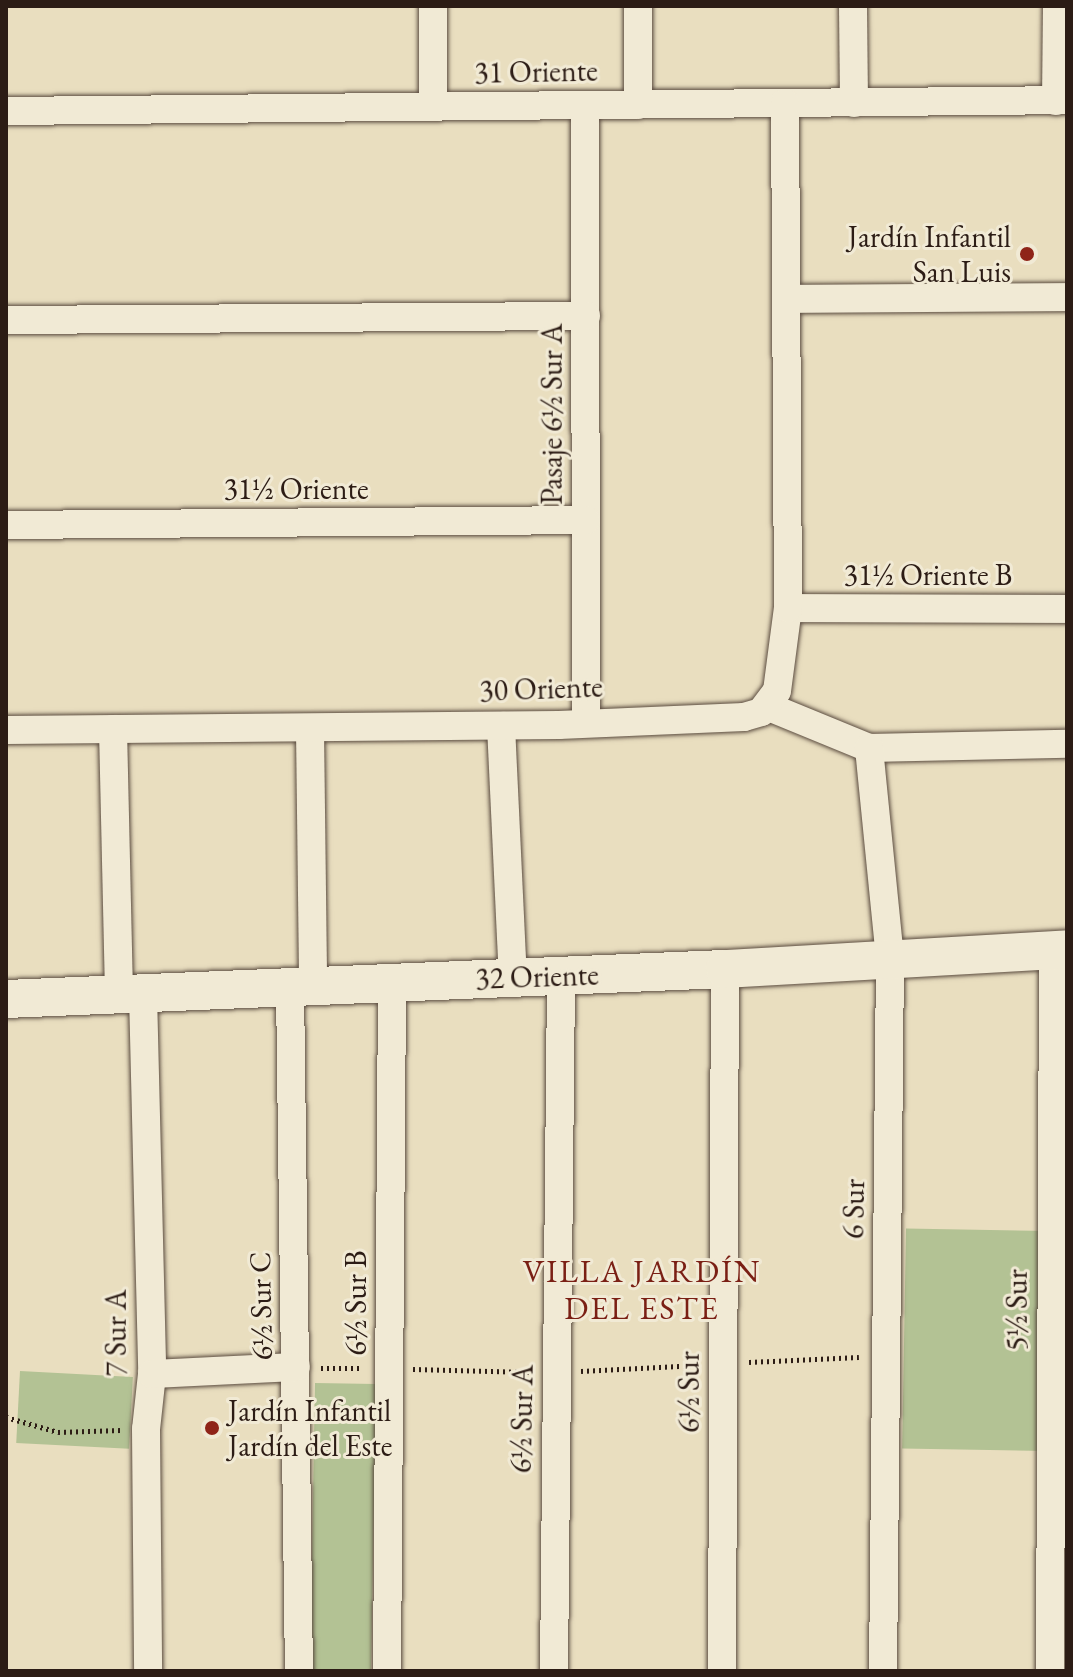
<!DOCTYPE html>
<meta charset="utf-8">
<style>
body{margin:0}
#map{position:relative;width:1073px;height:1677px;overflow:hidden;background:#e9debf;font-family:"EB Garamond",serif}
div>[style]{position:absolute}
[style*='--x']{left:calc(var(--x)*1px);top:calc(var(--y)*1px);width:calc(var(--w)*1px);rotate:calc(var(--a)*1deg)}
.green>*{inset:0;background:#b3c294;transform-origin:0 0}
.path>*{height:5px;margin-top:-2.5px;transform-origin:0;background:repeating-linear-gradient(90deg,#2c1c15 0 2px,transparent 0 6px)}
.roads{filter:drop-shadow(0 0 2px #5b4c40) drop-shadow(0 0 2px #5b4c40)}
.street>*{height:28px;margin:-14px;padding:0 14px;transform-origin:14px;border-radius:14px;background:#f1ead5}
.secondary>*{height:38px;margin:-19px;padding:0 19px;transform-origin:19px;border-radius:19px;background:#f1ead5}
.dots>*{width:22px;height:22px;translate:-50% -50%;box-sizing:border-box;border:4px solid #f1ead5;border-radius:50%}
span{translate:-50% -50%;white-space:nowrap;text-align:center;line-height:1.15;-webkit-text-stroke:6px #f1ead5;paint-order:stroke}
.street-label{font-size:30px;color:#2c1c15}
.poi-label{font-size:30px;color:#2c1c15}
.right{translate:-100% -50%;text-align:right}
.left{translate:0 -50%;text-align:left}
.neighbourhood-label{font-size:32px;color:#7a1f14;letter-spacing:2px}
.frame{position:absolute;inset:0;border:8px solid #2c1c15;pointer-events:none}
</style>
<div id="map">
<div class="green">
<div style="left:1050px;top:1231px;width:220px;height:144px;rotate:91deg"></div>
<div style="left:20px;top:1371px;width:113px;height:72px;rotate:3deg"></div>
<div style="left:376px;top:1384px;width:287px;height:61px;rotate:91deg"></div>
</div>
<div class="path">
<div style="--x:749;--y:1362;--w:110;--a:-2.6"></div>
<div style="--x:321;--y:1368;--w:42;--a:0"></div>
<div style="--x:413;--y:1369;--w:118;--a:1.5"></div>
<div style="--x:581;--y:1371;--w:118;--a:-2.9"></div>
<div style="--x:6;--y:1417;--w:54;--a:16.1"></div>
<div style="--x:58;--y:1432;--w:63;--a:-1.8"></div>
</div>
<div class="roads">
<div class="street">
<div style="--x:853;--y:6;--w:97;--a:89.4"></div>
<div style="--x:1056;--y:101;--w:95;--a:-89.4"></div>
<div style="--x:585;--y:105;--w:618;--a:89.91"></div>
<div style="--x:638;--y:105;--w:99;--a:-90"></div>
<div style="--x:433;--y:107;--w:101;--a:-90"></div>
<div style="--x:6;--y:111;--w:1061;--a:-0.59"></div>
<div style="--x:787;--y:299;--w:280;--a:-0.4"></div>
<div style="--x:6;--y:320;--w:580;--a:-0.4"></div>
<div style="--x:6;--y:525;--w:580;--a:-0.49"></div>
<div style="--x:788;--y:608;--w:279;--a:0.2"></div>
<div style="--x:769;--y:707;--w:108;--a:22.3"></div>
<div style="--x:869;--y:748;--w:198;--a:-1.2"></div>
<div style="--x:501;--y:726;--w:252;--a:87.3"></div>
<div style="--x:113;--y:729;--w:266;--a:88.7"></div>
<div style="--x:310;--y:729;--w:257;--a:89.3"></div>
<div style="--x:6;--y:730;--w:553;--a:-0.52"></div>
<div style="--x:559;--y:725;--w:185;--a:-2.5"></div>
<div style="--x:744;--y:717;--w:18;--a:-16"></div>
<div style="--x:761;--y:712;--w:26;--a:-53"></div>
<div style="--x:777;--y:691;--w:84;--a:-82.5"></div>
<div style="--x:788;--y:608;--w:505;--a:-90.34"></div>
<div style="--x:869;--y:748;--w:212;--a:84.3"></div>
<div style="--x:890;--y:959;--w:712;--a:90.56"></div>
<div style="--x:290;--y:987;--w:684;--a:89.25"></div>
<div style="--x:143;--y:994;--w:380;--a:88.6"></div>
<div style="--x:152;--y:1374;--w:55;--a:96.2"></div>
<div style="--x:146;--y:1429;--w:242;--a:89.5"></div>
<div style="--x:152;--y:1374;--w:144;--a:-2.8"></div>
<div style="--x:387;--y:1671;--w:688;--a:-89.58"></div>
<div style="--x:554;--y:1671;--w:695;--a:-89.42"></div>
<div style="--x:722;--y:1671;--w:702;--a:-89.76"></div>
<div style="--x:1050;--y:1671;--w:721;--a:-89.76"></div>
</div>
<div class="secondary">
<div style="--x:6;--y:999;--w:720;--a:-2.39"></div>
<div style="--x:725;--y:969;--w:343;--a:-3.3"></div>
</div>
</div>
<div class="dots">
<div style="left:1027px;top:254px;background:#8f2418"></div>
<div style="left:212px;top:1428px;background:#8f2418"></div>
</div>
<div class="street-label">
<span style="left:536px;top:72px;rotate:-1deg">31 Oriente</span>
<span style="left:552px;top:414px;rotate:-90deg">Pasaje 6½ Sur A</span>
<span style="left:296px;top:489px">31½ Oriente</span>
<span style="left:928px;top:575px">31½ Oriente B</span>
<span style="left:541px;top:689px;rotate:-2deg">30 Oriente</span>
<span style="left:537px;top:977px;rotate:-2deg">32 Oriente</span>
<span style="left:854px;top:1209px;rotate:-89deg">6 Sur</span>
<span style="left:356px;top:1303px;rotate:-90deg">6½ Sur B</span>
<span style="left:261px;top:1306px;rotate:-91deg">6½ Sur C</span>
<span style="left:1017px;top:1310px;rotate:-90deg">5½ Sur</span>
<span style="left:116px;top:1333px;rotate:-90deg">7 Sur A</span>
<span style="left:689px;top:1392px;rotate:-90deg">6½ Sur</span>
<span style="left:522px;top:1419px;rotate:-89deg">6½ Sur A</span>
</div>
<div class="poi-label">
<span class="right" style="left:1011px;top:254px">Jardín Infantil<br>San Luis</span>
<span class="left" style="left:228px;top:1428px">Jardín Infantil<br>Jardín del Este</span>
</div>
<div class="neighbourhood-label">
<span style="left:642px;top:1290px">VILLA JARDÍN<br>DEL ESTE</span>
</div>
<div class="frame"></div>
</div>
